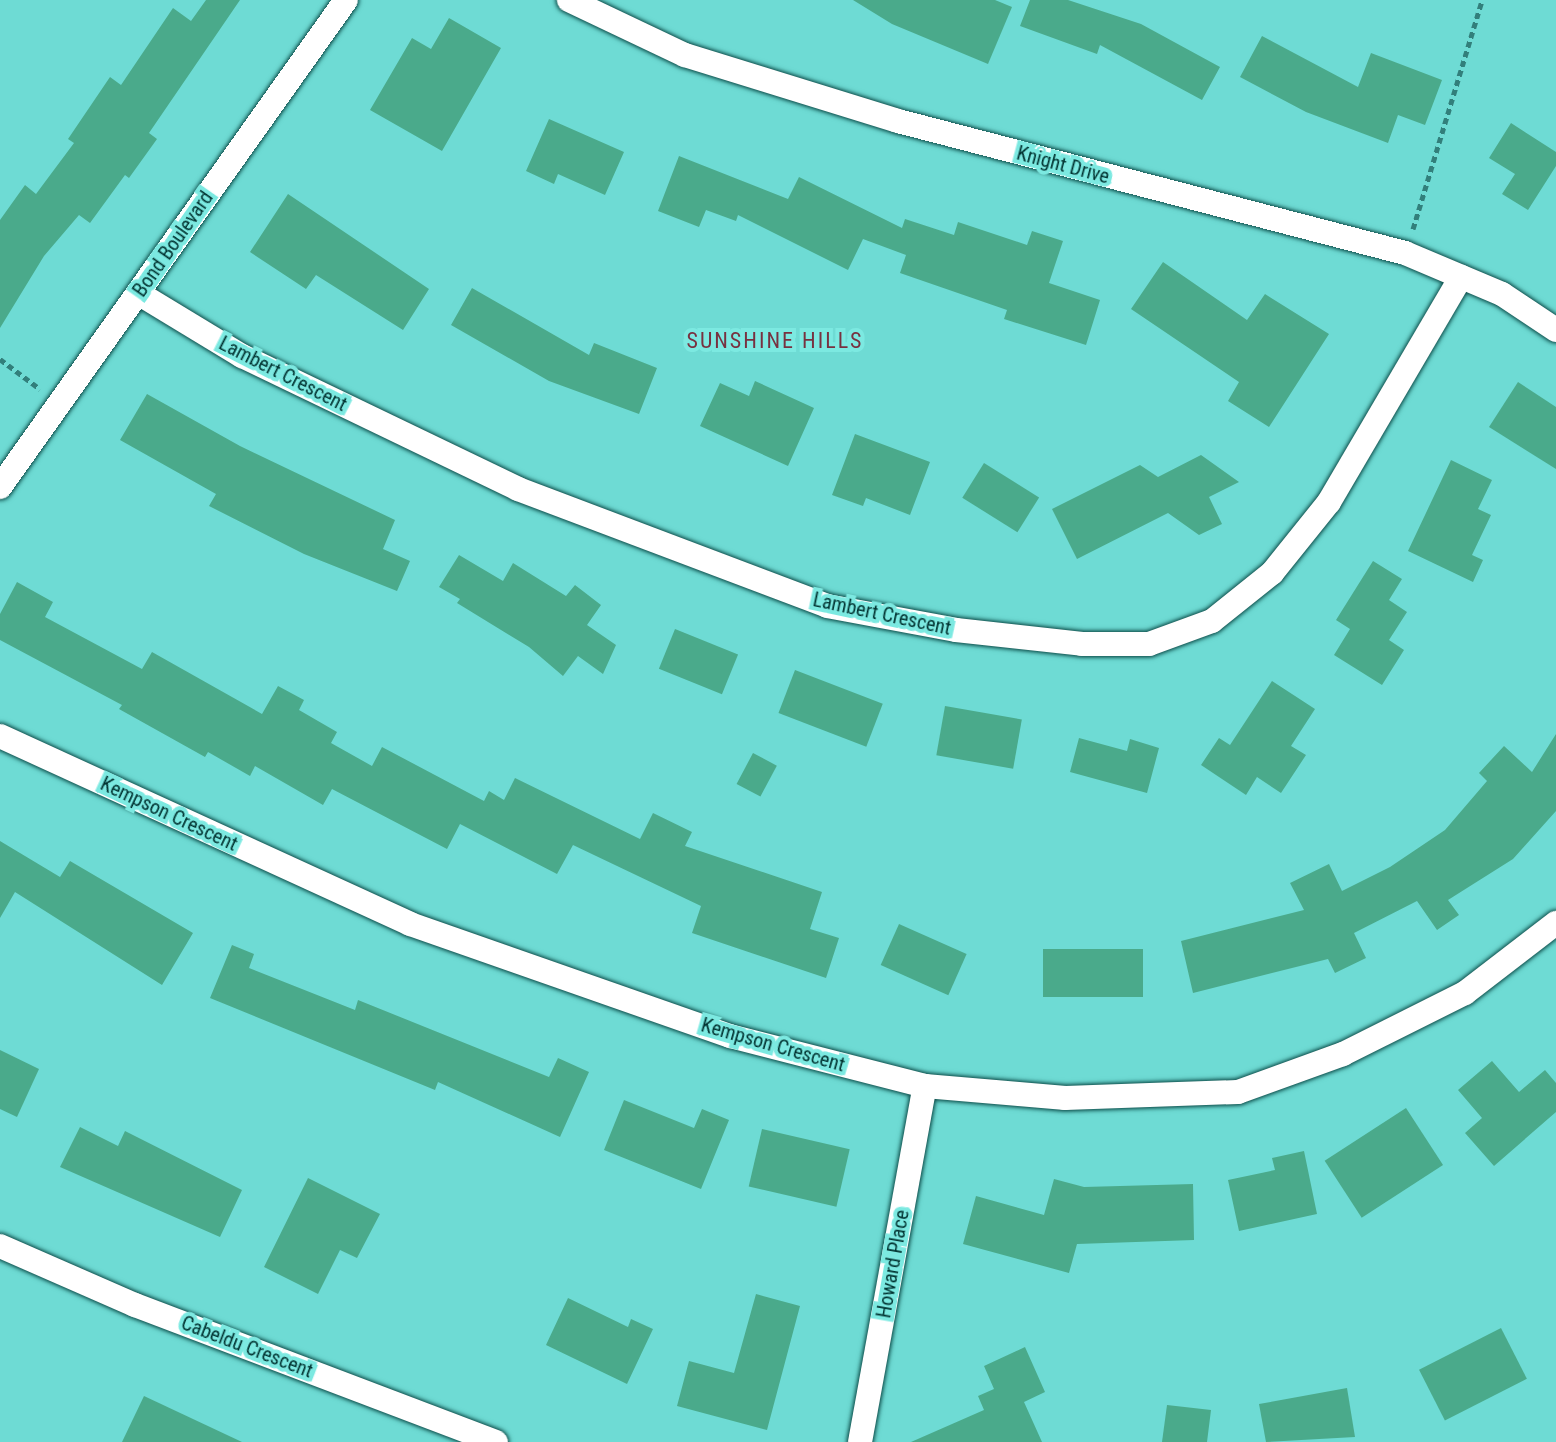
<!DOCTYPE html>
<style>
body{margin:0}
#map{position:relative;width:1556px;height:1442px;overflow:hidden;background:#6edbd4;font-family:"Roboto Condensed",sans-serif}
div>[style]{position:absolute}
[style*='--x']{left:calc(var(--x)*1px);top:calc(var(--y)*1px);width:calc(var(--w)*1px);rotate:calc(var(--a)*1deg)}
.building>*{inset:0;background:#4aaa8b;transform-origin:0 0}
.path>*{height:5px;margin-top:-2.5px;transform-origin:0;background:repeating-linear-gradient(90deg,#327f7b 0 6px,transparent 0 10px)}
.roads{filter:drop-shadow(0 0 2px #0d4d4a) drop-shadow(0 0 2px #0d4d4a)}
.street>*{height:24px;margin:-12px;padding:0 12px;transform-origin:12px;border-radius:12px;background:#fff}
span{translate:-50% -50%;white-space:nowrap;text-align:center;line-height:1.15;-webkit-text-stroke:8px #7ce9e1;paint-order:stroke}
.street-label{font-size:20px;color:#003230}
.neighbourhood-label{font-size:22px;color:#783140;letter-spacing:2px}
</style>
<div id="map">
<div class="building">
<div style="clip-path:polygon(206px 0,240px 0,149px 133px,157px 139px,129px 178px,125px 175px,90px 223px,79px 215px,44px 256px,0 328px,0 220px,25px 185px,36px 194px,74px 143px,68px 139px,110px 77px,121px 85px,173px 8px,191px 21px)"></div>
<div style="clip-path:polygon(853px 0,995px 0,1012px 7px,988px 64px,892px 24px)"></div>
<div style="clip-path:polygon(1030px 0,1068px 0,1141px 24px,1220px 67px,1202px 100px,1100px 45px,1097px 54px,1020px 26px)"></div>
<div style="clip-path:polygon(449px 18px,501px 48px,442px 151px,370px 110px,412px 38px,431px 49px)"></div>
<div style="clip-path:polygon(1262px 36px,1358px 87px,1371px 53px,1442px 80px,1425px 125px,1398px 115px,1388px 143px,1306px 112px,1240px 77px)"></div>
<div style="clip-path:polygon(549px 119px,624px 152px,605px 195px,558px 174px,554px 184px,526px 171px)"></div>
<div style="clip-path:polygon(1511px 123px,1556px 152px,1556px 166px,1528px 210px,1502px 194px,1515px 174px,1489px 158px)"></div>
<div style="clip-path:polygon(679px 156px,788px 199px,799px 177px,902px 228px,905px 219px,954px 235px,958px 222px,1027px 245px,1032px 231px,1063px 241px,1049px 283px,1100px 300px,1086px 345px,1004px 319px,1007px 310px,900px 273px,906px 255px,863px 239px,848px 270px,738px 215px,736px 221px,706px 210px,699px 227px,658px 211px)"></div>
<div style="clip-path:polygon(288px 194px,429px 289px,403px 330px,316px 275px,306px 289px,250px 252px)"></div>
<div style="clip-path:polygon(1163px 262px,1247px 320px,1265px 294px,1329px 334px,1269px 427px,1228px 401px,1239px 382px,1131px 309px)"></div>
<div style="clip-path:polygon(472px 288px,589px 355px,594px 343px,657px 368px,639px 414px,549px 381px,451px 325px)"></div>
<div style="clip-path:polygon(755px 381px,814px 408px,788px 466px,700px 426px,720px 383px,749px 396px)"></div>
<div style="clip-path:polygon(1518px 382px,1556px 407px,1556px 469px,1489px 427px)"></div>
<div style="clip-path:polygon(147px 394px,240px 446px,395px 520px,383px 549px,410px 561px,397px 591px,304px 554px,209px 506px,216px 494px,120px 440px)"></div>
<div style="clip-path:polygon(855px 434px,930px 462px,910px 515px,866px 498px,863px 506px,832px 495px)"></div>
<div style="clip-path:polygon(1201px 455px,1239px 482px,1209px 497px,1222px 524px,1199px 535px,1168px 513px,1077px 559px,1052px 509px,1140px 465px,1158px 477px)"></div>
<div style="clip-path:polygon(1451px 460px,1492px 480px,1478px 509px,1491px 515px,1472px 555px,1483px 560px,1473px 582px,1408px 551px)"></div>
<div style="left:984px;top:463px;width:65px;height:41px;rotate:32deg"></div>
<div style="clip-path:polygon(459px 555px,503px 581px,513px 563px,566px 596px,575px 585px,601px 605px,587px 625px,616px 645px,603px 674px,578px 656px,563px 676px,529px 647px,457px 603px,460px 599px,439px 587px)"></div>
<div style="clip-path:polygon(1373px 561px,1402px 579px,1389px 600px,1407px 612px,1389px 640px,1404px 650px,1382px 685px,1334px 655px,1350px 629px,1336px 620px)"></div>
<div style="clip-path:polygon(17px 582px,53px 602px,45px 617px,142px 669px,152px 652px,262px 714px,278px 686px,304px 700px,299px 710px,337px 732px,331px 743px,372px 766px,382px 747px,484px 801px,489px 791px,504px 800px,515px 778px,640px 839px,653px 813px,692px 832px,685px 846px,822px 892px,810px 929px,839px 938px,826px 978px,692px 933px,701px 906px,573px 845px,557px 874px,460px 824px,447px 849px,332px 789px,323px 805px,255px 766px,250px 776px,208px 752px,205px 757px,119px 709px,122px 705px,0 640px,0 614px)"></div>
<div style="left:675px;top:629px;width:68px;height:43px;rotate:22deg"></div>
<div style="left:795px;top:670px;width:94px;height:46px;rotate:21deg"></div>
<div style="clip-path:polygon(1272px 681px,1315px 709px,1291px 746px,1306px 755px,1281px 793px,1257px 777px,1246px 795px,1201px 765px,1219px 738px,1230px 745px)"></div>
<div style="left:945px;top:706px;width:78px;height:50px;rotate:10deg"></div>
<div style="clip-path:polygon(1556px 734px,1556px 811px,1513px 859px,1448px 900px,1459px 915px,1437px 930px,1417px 901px,1354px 933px,1366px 958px,1335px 973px,1328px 959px,1193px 993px,1181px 941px,1304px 910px,1290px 883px,1329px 864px,1342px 891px,1390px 867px,1445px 830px,1487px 781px,1479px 773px,1504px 746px,1532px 772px)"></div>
<div style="clip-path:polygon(1079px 738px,1127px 751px,1130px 739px,1159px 748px,1147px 793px,1070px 772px)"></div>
<div style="left:753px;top:753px;width:27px;height:35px;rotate:28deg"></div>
<div style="clip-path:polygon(0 841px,60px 877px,70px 861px,193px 933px,162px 985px,15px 892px,0 918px)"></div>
<div style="left:899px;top:924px;width:74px;height:45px;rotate:24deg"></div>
<div style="clip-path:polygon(232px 945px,254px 954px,249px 968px,355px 1010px,358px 1000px,549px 1077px,558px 1058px,589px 1072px,560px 1137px,438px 1082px,435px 1090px,210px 998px)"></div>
<div style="left:1043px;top:949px;width:100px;height:48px"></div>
<div style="clip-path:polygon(0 1050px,39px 1069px,17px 1117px,0 1109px)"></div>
<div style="clip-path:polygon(1492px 1061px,1519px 1092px,1545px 1070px,1556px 1083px,1556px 1112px,1494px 1166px,1465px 1133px,1482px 1118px,1458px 1090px)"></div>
<div style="clip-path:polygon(624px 1100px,694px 1128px,702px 1109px,729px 1120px,701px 1189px,604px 1150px)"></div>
<div style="left:1406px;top:1108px;width:68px;height:97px;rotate:57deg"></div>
<div style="clip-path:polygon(80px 1127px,118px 1146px,125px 1131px,242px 1190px,220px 1237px,60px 1167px)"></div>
<div style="left:762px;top:1129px;width:90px;height:59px;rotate:13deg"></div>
<div style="clip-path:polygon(1304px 1151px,1317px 1214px,1239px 1231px,1228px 1180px,1275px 1170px,1272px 1158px)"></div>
<div style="clip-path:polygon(308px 1178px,380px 1214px,357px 1258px,340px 1250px,318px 1294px,264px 1267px)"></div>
<div style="clip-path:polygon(1054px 1179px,1084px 1187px,1193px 1184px,1194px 1240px,1077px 1244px,1069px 1273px,963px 1244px,976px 1196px,1044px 1215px)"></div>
<div style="clip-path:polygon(756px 1294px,800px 1306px,767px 1430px,677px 1406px,689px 1361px,734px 1373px)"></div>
<div style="clip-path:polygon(568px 1298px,628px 1327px,631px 1319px,653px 1329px,627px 1384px,546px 1345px)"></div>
<div style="left:1501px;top:1328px;width:57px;height:92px;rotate:63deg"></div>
<div style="clip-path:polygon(1025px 1347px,1045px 1392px,1024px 1402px,1042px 1442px,911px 1442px,984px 1410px,978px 1396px,994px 1389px,984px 1366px)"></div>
<div style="clip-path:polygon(1347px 1388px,1355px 1437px,1266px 1442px,1259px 1404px)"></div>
<div style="clip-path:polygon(144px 1396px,242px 1442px,122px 1442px)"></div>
<div style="clip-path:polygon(1167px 1405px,1211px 1410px,1207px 1442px,1162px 1442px)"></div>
</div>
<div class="path">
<div style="--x:1413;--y:229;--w:239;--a:-73.2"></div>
<div style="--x:0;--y:359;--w:50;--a:36.9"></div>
</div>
<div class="roads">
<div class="street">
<div style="--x:569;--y:0;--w:128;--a:25.4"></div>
<div style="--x:685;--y:55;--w:223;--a:17.2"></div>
<div style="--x:898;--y:121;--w:524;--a:14.59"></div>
<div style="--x:1405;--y:253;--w:105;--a:22.9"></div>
<div style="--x:1502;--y:294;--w:65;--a:33.7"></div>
<div style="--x:138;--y:293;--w:122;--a:31.2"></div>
<div style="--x:242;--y:356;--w:306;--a:25.7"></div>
<div style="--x:518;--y:489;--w:330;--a:20.7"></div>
<div style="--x:827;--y:606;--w:131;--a:10.5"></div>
<div style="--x:956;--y:630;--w:127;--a:6.3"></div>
<div style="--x:1082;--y:644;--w:67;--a:0"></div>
<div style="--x:1149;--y:644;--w:67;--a:-20.1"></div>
<div style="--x:1212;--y:621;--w:77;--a:-38.7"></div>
<div style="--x:1272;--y:573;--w:91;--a:-51.2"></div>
<div style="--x:1329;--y:502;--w:261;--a:-59.6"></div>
<div style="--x:0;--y:487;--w:597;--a:-54.61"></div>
<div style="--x:0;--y:736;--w:451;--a:24.6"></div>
<div style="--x:410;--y:924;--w:339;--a:19.3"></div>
<div style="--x:730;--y:1036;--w:201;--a:14.4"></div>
<div style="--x:925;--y:1086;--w:141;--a:4.9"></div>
<div style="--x:1065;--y:1098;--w:173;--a:-2"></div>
<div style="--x:1238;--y:1092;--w:112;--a:-19.9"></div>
<div style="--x:1343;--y:1054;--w:136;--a:-26.6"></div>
<div style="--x:1465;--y:993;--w:115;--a:-37.6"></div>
<div style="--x:0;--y:1246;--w:147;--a:23.6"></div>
<div style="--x:135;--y:1305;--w:386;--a:20.8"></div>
<div style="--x:860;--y:1442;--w:362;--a:-79.7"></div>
</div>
</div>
<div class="street-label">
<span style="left:1063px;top:165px;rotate:15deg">Knight Drive</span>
<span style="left:173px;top:244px;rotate:-55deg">Bond Boulevard</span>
<span style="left:283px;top:374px;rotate:27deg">Lambert Crescent</span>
<span style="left:882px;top:614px;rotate:12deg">Lambert Crescent</span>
<span style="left:169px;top:814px;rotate:25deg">Kempson Crescent</span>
<span style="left:773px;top:1045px;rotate:16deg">Kempson Crescent</span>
<span style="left:893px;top:1264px;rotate:-80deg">Howard Place</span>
<span style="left:247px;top:1347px;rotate:21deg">Cabeldu Crescent</span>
</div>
<div class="neighbourhood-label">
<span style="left:775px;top:341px">SUNSHINE HILLS</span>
</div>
</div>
